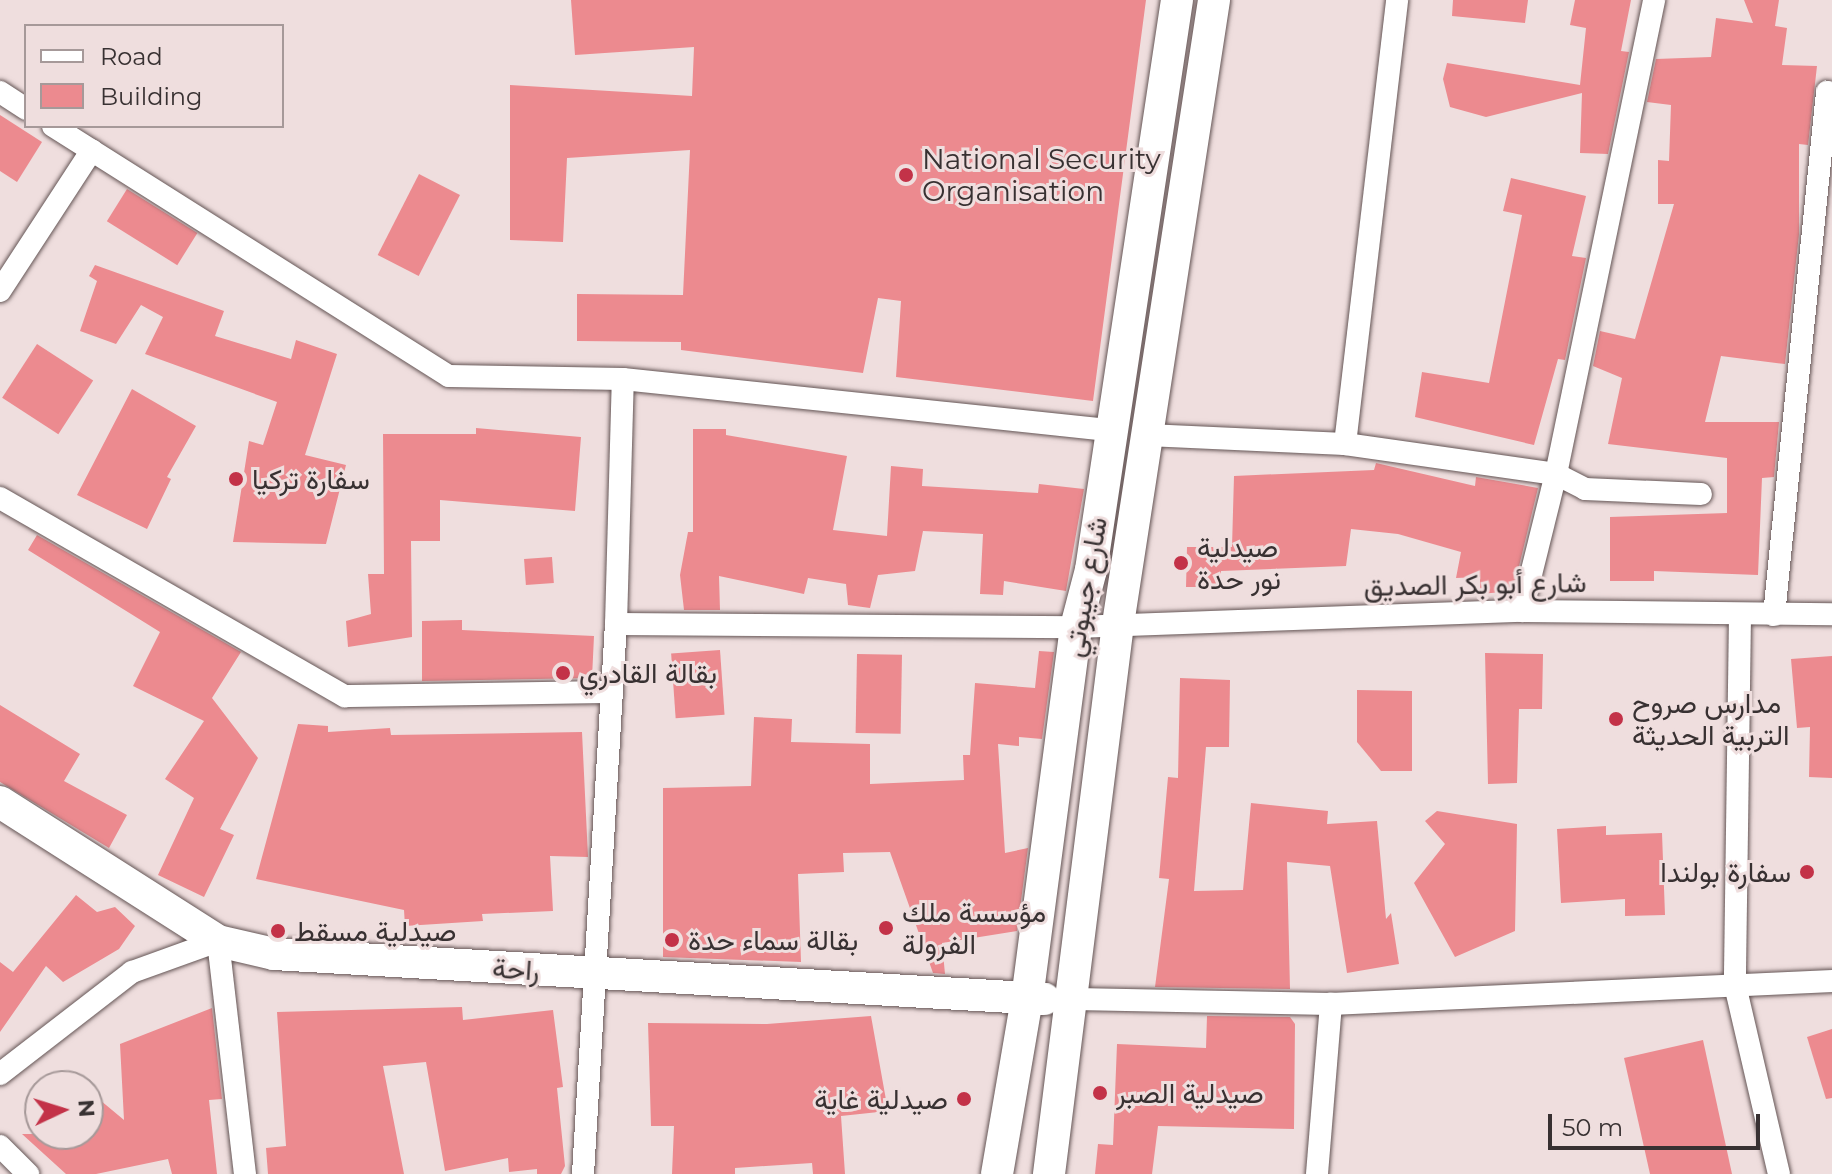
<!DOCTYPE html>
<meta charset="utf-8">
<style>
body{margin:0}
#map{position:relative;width:1832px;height:1174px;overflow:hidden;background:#efdede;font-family:Montserrat,Vazirmatn,sans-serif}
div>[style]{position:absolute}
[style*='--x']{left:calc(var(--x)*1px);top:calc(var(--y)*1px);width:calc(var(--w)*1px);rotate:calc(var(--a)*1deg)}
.building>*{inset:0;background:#ec8a8f;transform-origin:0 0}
.roads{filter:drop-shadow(0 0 2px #645555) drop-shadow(0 0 2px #645555)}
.street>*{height:22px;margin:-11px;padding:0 11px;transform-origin:11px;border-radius:11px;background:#fff}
.secondary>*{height:32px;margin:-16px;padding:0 16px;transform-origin:16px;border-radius:16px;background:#fff}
.dots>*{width:22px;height:22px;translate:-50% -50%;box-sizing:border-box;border:4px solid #efdede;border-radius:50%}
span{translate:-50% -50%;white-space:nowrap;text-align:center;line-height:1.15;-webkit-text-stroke:6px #efdede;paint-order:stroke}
.poi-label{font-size:28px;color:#383132}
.left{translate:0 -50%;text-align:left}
.right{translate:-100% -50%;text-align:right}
.street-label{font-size:28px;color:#383132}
.legend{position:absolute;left:24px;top:24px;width:260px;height:104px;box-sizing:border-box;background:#efdede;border:2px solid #a69999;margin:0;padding:10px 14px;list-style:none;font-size:24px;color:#383132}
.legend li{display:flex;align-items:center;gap:16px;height:40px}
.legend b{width:40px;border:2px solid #a69999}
.north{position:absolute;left:24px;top:1070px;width:80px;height:80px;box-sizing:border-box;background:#efdede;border:2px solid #a69999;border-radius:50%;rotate:86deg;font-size:22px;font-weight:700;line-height:32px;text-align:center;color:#383132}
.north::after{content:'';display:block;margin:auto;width:28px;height:36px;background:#c33248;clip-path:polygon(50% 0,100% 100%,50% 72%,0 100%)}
.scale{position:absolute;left:1548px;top:1114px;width:212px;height:36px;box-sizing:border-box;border:4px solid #383132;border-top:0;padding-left:10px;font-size:24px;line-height:28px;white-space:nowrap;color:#383132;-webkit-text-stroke:6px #efdede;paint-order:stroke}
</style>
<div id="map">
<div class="building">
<div style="clip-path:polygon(571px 0,1146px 0,1093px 401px,896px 377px,901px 301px,878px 298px,863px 373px,681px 350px,681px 342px,577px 341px,577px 294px,683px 295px,690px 150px,567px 158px,563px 242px,510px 240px,510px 85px,692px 96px,694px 47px,575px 55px)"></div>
<div style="clip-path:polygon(1453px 0,1528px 0,1525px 23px,1452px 16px)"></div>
<div style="clip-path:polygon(1575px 0,1631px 0,1621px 51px,1629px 52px,1608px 154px,1580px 153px,1582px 93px,1486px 117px,1450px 107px,1443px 79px,1447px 63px,1580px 85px,1586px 28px,1570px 25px)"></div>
<div style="clip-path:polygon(1744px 0,1779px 0,1775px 26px,1787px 28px,1782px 65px,1817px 66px,1808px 145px,1799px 144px,1799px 234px,1785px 364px,1721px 356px,1705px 422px,1779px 422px,1774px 477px,1762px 478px,1758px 575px,1654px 571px,1654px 581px,1610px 581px,1610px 517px,1727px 513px,1727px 458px,1608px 444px,1622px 378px,1593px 366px,1600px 331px,1635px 339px,1674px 204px,1658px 204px,1658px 160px,1669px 161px,1671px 105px,1647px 102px,1656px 59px,1711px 57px,1716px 18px,1753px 23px)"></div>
<div style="clip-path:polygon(0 115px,42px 142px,17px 182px,0 171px)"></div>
<div style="left:419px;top:174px;width:46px;height:91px;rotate:27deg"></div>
<div style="clip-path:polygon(1511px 178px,1586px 196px,1572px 256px,1586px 258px,1565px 360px,1558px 359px,1534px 445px,1415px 417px,1422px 372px,1489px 383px,1522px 215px,1503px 211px)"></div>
<div style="left:127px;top:189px;width:83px;height:38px;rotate:32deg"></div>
<div style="clip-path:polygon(95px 265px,224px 311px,215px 336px,291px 359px,296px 340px,337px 354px,305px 455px,346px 465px,326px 544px,233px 542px,249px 441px,263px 445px,277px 402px,145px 354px,163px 317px,141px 305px,116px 344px,80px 331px,97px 281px,89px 276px)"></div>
<div style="left:37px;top:344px;width:67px;height:64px;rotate:33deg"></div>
<div style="clip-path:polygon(132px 389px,196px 426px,167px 477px,171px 479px,147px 529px,77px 495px)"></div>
<div style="clip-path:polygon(476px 428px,581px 437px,575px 511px,440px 500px,440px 541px,411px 541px,412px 637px,348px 647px,346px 621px,371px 614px,368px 574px,384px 574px,383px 434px,476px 434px)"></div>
<div style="clip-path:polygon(693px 429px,726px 429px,726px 435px,847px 456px,833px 530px,887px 536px,891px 466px,923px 469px,922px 486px,1038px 493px,1039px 484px,1084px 489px,1066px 591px,1004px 581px,1003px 595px,980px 594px,983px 534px,923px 531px,915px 571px,878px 575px,870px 608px,848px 605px,846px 584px,808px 578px,804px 594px,719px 576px,720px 610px,684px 610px,680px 575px,688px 532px,693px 532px)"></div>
<div style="clip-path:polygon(1376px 463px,1475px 486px,1476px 477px,1538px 488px,1513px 591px,1480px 594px,1480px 577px,1456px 578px,1461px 552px,1398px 534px,1351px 529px,1346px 566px,1221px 571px,1221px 587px,1186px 587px,1187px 547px,1232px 547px,1234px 476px,1374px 470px)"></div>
<div style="clip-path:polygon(37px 535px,241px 652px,212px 698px,258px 758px,220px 829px,234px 835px,204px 897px,158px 875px,194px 798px,165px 779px,204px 721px,133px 686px,160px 632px,28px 550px)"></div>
<div style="left:552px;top:557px;width:26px;height:28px;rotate:86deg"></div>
<div style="clip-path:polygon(462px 620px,462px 630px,594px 636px,592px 678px,422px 681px,422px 621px)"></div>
<div style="left:720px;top:650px;width:65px;height:49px;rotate:86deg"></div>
<div style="clip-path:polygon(1039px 651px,1054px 652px,1042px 739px,1019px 737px,1019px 746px,998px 744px,1005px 853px,1028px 848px,1017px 931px,942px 943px,945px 974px,933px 973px,890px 852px,843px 853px,844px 872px,798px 874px,801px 962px,663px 957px,663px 788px,751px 786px,754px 717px,792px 719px,791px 742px,870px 744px,870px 784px,964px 780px,963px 755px,970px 755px,975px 683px,1035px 688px)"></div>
<div style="clip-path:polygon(1485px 653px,1543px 654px,1542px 709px,1519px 709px,1517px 783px,1488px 784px)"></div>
<div style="left:857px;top:654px;width:45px;height:79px;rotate:1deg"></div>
<div style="clip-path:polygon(1832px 656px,1832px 778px,1809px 777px,1810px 727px,1797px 728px,1791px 659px)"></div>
<div style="clip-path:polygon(1180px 678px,1230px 680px,1229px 747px,1206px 747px,1194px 891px,1243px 890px,1251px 803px,1328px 811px,1327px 824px,1377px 821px,1386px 919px,1391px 913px,1399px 964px,1347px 973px,1330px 866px,1287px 862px,1290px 989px,1155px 987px,1169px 879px,1159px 878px,1168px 777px,1178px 778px)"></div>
<div style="clip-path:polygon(1357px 690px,1412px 691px,1412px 771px,1381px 771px,1357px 742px)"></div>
<div style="clip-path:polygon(0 705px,80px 754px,64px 781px,127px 815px,109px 848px,0 782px)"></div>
<div style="clip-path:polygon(298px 724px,328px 726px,328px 732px,390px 728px,391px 735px,582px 732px,588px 857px,550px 856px,553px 911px,482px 914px,483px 921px,405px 926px,404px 910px,256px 879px)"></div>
<div style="clip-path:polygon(1437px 811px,1517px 824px,1515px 931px,1455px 957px,1414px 883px,1445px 844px,1425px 821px)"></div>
<div style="clip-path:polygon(1606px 826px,1606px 835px,1662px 833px,1665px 915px,1625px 916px,1625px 899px,1561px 903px,1557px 829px)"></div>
<div style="clip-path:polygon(76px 895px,97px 912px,115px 907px,135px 926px,119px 949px,63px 982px,46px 966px,0 1032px,0 962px,13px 972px)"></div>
<div style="clip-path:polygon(462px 1007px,463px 1020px,553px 1010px,563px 1087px,557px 1088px,565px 1166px,561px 1174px,537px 1174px,537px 1169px,509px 1172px,508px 1158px,445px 1171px,426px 1062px,383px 1066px,404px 1174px,268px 1174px,266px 1148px,286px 1146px,277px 1012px)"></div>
<div style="clip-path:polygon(212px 1008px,222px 1099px,209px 1100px,217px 1174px,172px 1174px,168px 1159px,96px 1174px,66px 1174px,22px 1134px,88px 1134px,88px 1090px,124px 1120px,120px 1044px)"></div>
<div style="clip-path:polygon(871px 1016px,888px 1111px,841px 1116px,845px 1174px,813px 1174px,812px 1163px,735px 1168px,735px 1174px,672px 1174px,674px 1126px,651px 1126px,648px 1023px,767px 1024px)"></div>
<div style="clip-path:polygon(1207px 1016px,1290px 1017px,1295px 1024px,1294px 1129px,1158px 1126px,1152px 1174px,1095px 1174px,1098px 1144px,1113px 1145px,1117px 1044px,1206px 1048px)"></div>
<div style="clip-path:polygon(1832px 1029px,1832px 1098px,1826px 1099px,1807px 1037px)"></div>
<div style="clip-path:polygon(1703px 1040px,1732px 1174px,1650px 1174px,1624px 1058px)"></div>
</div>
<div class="roads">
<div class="street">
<div style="--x:0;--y:92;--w:31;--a:33"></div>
<div style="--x:53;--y:126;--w:468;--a:32.3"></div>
<div style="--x:449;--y:376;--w:174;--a:1"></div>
<div style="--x:623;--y:379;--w:490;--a:6"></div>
<div style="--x:0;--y:291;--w:168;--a:-56.9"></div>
<div style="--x:1147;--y:435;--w:198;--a:2.6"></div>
<div style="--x:1345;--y:444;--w:213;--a:8.1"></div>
<div style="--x:1556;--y:474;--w:33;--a:27"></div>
<div style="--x:1585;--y:489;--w:116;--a:2.5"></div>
<div style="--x:1345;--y:444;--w:447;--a:-83.3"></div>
<div style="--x:0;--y:498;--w:398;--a:29.9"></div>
<div style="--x:345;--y:696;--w:266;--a:-0.9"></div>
<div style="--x:1522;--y:611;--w:141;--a:-76.1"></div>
<div style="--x:1556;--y:474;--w:484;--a:-78.3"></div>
<div style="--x:1740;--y:615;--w:370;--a:90.8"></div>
<div style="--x:1735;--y:985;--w:194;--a:76.9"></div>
<div style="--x:1774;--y:615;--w:526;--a:-84.21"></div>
<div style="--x:616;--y:624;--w:460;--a:0.4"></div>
<div style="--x:1076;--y:627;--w:446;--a:-2.1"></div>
<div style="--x:1522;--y:611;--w:310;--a:0.6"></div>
<div style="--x:1075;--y:999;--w:256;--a:1.1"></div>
<div style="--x:1331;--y:1004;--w:502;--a:-2.63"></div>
<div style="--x:0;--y:1074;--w:167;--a:-37.7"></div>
<div style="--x:132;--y:972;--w:91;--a:-19.8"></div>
<div style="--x:218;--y:941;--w:235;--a:83.4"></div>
<div style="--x:0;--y:1146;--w:40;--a:45"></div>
<div style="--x:583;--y:1174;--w:551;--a:-86.57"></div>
<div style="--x:616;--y:624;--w:245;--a:-88.4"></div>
<div style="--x:1317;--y:1174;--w:171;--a:-85.3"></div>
</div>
<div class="secondary">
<div style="--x:0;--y:802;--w:259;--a:32.5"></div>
<div style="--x:218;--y:941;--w:57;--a:13.1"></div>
<div style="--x:274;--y:954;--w:772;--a:3.34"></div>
<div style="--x:997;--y:1174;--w:178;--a:-80.3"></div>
<div style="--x:1027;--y:999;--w:375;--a:-82.5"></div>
<div style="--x:1076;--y:627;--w:59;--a:-75.3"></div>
<div style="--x:1091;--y:570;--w:576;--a:-81.42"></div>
<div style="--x:1049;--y:1174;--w:554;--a:-82.85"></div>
<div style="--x:1118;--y:624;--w:631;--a:-81.25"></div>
</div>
</div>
<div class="dots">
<div style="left:906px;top:175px;background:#c33248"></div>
<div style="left:236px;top:479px;background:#c33248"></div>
<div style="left:1181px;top:563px;background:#c33248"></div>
<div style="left:563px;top:673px;background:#c33248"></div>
<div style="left:1616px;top:719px;background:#c33248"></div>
<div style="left:1807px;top:872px;background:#c33248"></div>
<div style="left:886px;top:928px;background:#c33248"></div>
<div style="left:278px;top:931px;background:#c33248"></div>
<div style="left:672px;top:940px;background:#c33248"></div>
<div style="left:1100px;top:1093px;background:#c33248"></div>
<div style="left:964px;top:1099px;background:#c33248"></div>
</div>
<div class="poi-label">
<span class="left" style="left:922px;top:175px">National Security<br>Organisation</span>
<span class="left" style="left:252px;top:479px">سفارة تركيا</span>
<span class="left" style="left:1197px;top:563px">صيدلية<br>نور حدة</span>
<span class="left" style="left:579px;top:673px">بقالة القادري</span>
<span class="left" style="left:1632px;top:719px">مدارس صروح<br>التربية الحديثة</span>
<span class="right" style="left:1791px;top:872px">سفارة بولندا</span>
<span class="left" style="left:902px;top:928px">مؤسسة ملك<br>الفرولة</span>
<span class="left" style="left:294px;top:931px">صيدلية مسقط</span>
<span class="left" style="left:688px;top:940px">بقالة سماء حدة</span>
<span class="left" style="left:1116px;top:1093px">صيدلية الصبر</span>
<span class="right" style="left:948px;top:1099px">صيدلية غاية</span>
</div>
<div class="street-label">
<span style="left:1475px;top:584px;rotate:-1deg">شارع أبو بكر الصديق</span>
<span style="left:1085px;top:587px;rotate:-80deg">شارع جيبوتي</span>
<span style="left:516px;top:969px;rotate:4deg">راحة</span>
</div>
<ul class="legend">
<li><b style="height:10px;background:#fff"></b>Road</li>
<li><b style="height:22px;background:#ec8a8f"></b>Building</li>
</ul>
<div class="north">N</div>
<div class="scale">50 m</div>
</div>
